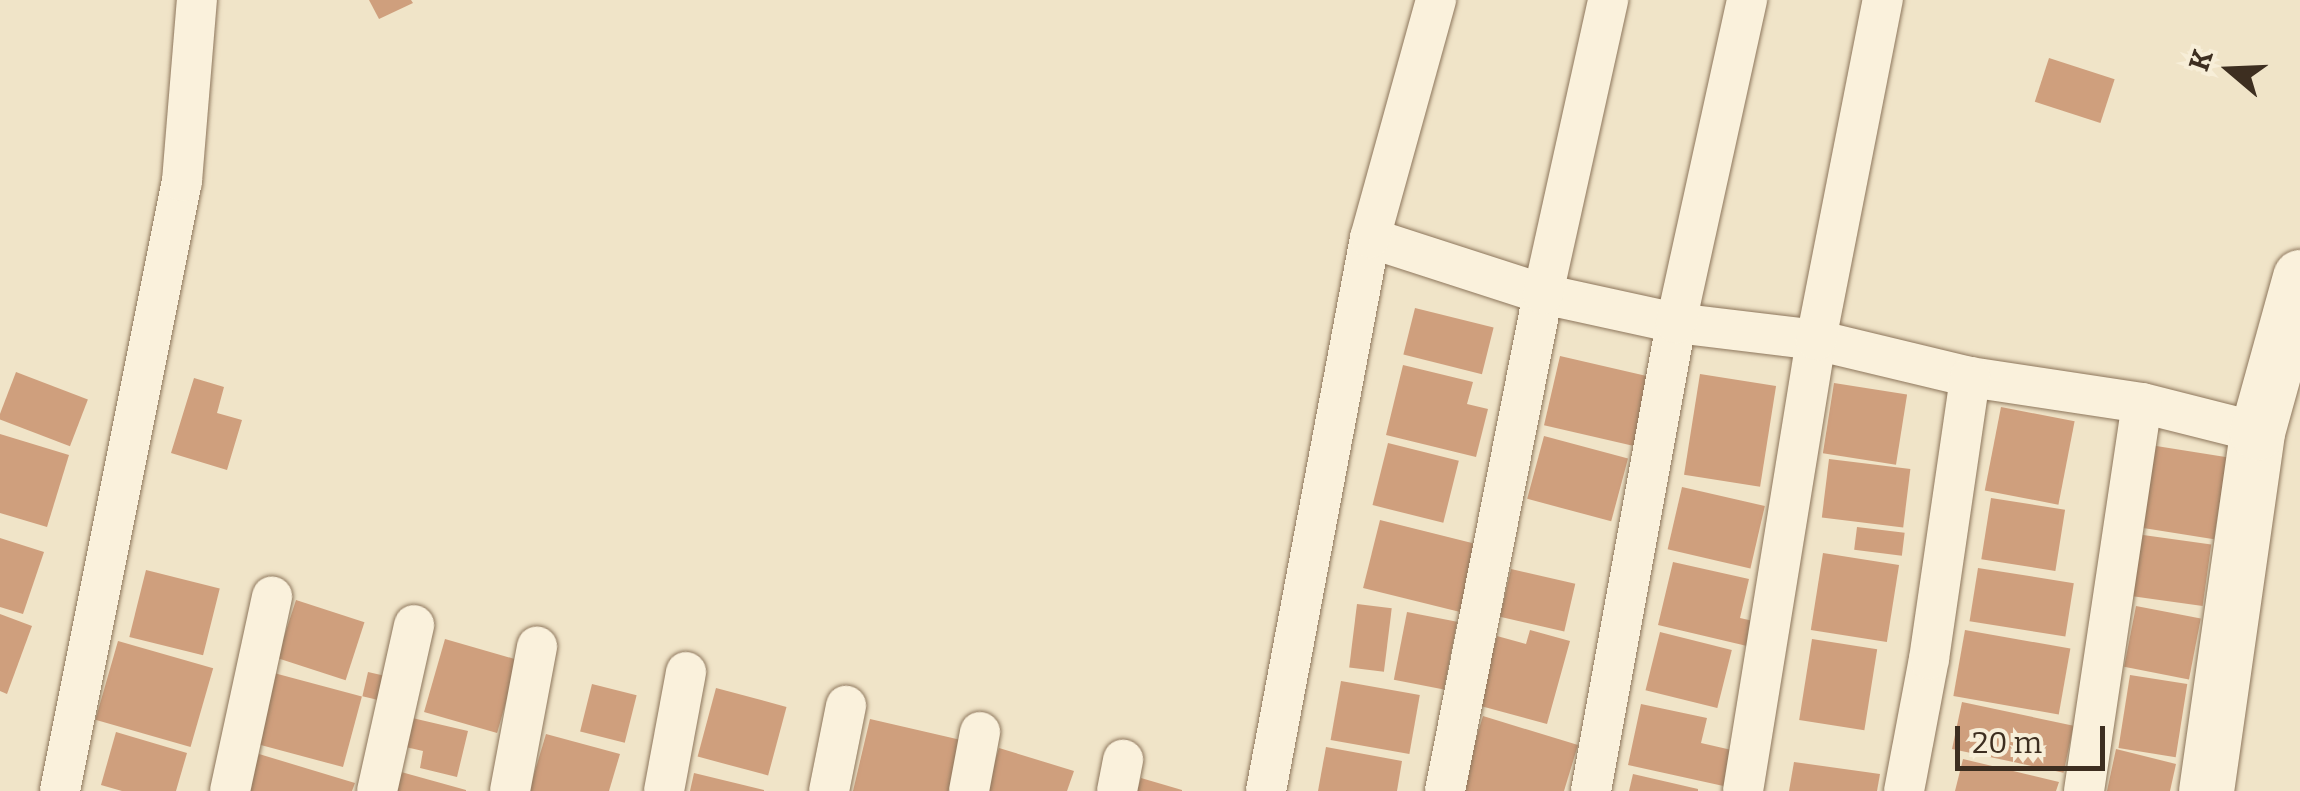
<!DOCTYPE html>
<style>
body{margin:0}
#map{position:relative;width:2300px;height:791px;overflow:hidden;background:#f0e4c8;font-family:Bitter,serif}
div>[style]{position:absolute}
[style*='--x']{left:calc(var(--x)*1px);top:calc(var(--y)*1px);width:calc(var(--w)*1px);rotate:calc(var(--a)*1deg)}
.building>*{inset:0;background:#cf9f7d;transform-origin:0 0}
.roads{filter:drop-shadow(0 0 2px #8d765c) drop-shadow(0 0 2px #8d765c)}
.street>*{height:40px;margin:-20px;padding:0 20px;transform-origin:20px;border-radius:20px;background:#faf1dc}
.secondary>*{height:55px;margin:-27.5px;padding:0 27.5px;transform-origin:27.5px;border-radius:27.5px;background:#faf1dc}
span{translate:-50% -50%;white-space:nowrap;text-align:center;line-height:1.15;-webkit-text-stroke:8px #f7eed8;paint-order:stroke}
.north{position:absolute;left:2180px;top:20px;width:100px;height:100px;-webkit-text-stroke:8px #f7eed8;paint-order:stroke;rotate:289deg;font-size:28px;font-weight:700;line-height:40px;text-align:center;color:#3d2e20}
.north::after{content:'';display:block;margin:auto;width:35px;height:45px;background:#3d2e20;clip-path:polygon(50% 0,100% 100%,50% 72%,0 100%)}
.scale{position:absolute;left:1955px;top:726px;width:150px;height:45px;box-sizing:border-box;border:5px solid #3d2e20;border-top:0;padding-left:12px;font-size:30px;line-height:35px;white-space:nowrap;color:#3d2e20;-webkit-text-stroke:8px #f7eed8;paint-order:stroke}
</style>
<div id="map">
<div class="building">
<div style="clip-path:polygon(369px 0,411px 0,413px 3px,379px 19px)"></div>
<div style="left:2049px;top:58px;width:69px;height:46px;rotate:18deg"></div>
<div style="left:1415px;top:308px;width:81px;height:48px;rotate:14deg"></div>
<div style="left:1560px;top:356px;width:100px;height:71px;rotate:13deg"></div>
<div style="clip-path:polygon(1403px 365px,1473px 382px,1467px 404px,1488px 409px,1476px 457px,1386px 435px)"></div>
<div style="left:16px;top:372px;width:77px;height:50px;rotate:21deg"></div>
<div style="left:1700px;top:374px;width:77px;height:102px;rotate:9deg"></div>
<div style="clip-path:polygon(194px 378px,224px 387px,217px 413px,242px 420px,227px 470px,171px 453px)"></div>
<div style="left:1834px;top:383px;width:74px;height:71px;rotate:9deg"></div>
<div style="left:2001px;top:407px;width:75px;height:85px;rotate:11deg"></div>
<div style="clip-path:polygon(0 434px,69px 455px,47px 527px,0 513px)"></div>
<div style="left:1544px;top:436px;width:87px;height:65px;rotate:15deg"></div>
<div style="left:1388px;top:443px;width:73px;height:64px;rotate:14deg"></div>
<div style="left:2150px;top:445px;width:78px;height:83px;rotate:9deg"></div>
<div style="left:1829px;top:459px;width:82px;height:59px;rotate:7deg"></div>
<div style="left:1682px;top:487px;width:85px;height:64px;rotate:13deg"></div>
<div style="left:1991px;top:498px;width:75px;height:62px;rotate:9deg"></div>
<div style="left:1380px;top:520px;width:100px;height:70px;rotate:14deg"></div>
<div style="left:1857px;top:527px;width:48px;height:23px;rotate:7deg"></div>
<div style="left:2136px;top:534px;width:76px;height:62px;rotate:8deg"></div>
<div style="clip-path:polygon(0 538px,44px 552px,23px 614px,0 607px)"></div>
<div style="left:1823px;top:553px;width:77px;height:78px;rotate:9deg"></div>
<div style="clip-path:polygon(1673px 562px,1749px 579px,1740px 618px,1753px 621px,1747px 646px,1658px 625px)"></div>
<div style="left:1978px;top:568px;width:97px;height:54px;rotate:9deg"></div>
<div style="left:1511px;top:569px;width:66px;height:49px;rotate:13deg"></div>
<div style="left:146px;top:570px;width:76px;height:69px;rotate:14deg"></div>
<div style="left:296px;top:600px;width:72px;height:61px;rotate:18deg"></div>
<div style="left:1357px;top:604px;width:35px;height:64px;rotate:7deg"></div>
<div style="left:2136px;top:606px;width:66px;height:62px;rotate:11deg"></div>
<div style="left:1407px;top:612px;width:51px;height:69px;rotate:11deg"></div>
<div style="clip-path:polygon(0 614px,32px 626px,7px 694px,0 691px)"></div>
<div style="clip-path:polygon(1530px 630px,1570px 641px,1547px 724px,1477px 705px,1497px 636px,1526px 644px)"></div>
<div style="left:1965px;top:630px;width:107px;height:67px;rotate:10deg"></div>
<div style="left:1660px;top:632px;width:74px;height:60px;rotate:14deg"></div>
<div style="left:445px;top:639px;width:76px;height:76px;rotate:16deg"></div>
<div style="left:1812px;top:639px;width:66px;height:82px;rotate:9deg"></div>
<div style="left:118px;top:641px;width:99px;height:82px;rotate:16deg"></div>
<div style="left:368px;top:672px;width:28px;height:25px;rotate:13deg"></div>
<div style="left:274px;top:673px;width:91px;height:73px;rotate:15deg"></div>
<div style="left:2130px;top:675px;width:58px;height:74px;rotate:9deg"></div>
<div style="left:1341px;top:681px;width:80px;height:60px;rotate:10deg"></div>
<div style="left:592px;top:684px;width:46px;height:49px;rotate:14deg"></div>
<div style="left:716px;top:688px;width:73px;height:71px;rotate:15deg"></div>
<div style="left:1962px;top:702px;width:114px;height:48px;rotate:12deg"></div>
<div style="clip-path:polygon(1641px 704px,1707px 718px,1701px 743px,1736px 751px,1728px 787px,1628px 765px)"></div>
<div style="clip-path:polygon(1483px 716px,1578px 745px,1564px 791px,1460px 791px)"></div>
<div style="clip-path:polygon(408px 717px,468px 731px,457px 777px,420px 768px,423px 751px,401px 746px)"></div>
<div style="clip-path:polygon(870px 719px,961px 740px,949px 791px,853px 791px)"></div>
<div style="clip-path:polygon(116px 732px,187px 753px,176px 791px,122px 791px,101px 785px)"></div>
<div style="clip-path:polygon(546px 734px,620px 754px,609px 791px,529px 791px)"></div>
<div style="clip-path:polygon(1326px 747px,1402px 761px,1397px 791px,1318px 791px)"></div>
<div style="clip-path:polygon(999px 748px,1074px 771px,1067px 791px,986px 791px)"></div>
<div style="clip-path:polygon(2116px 749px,2176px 764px,2170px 791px,2107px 791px)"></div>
<div style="clip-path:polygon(259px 754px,355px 783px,352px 791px,248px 791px)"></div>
<div style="clip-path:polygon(1963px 759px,2059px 782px,2056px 791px,1955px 791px)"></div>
<div style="clip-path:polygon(1794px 762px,1880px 774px,1877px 791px,1789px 791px)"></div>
<div style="clip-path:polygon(394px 770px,466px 790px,466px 791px,388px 791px)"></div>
<div style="clip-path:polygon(694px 773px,764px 790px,764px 791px,690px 791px)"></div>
<div style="clip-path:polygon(1633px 774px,1698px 789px,1698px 791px,1629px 791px)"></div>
<div style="clip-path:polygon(1141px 778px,1182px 790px,1182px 791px,1137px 791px)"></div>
</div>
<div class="roads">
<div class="street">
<div style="--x:1370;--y:238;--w:182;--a:17.9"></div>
<div style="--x:1543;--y:294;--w:136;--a:12.3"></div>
<div style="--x:1676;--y:323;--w:141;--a:6.9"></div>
<div style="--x:1816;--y:340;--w:158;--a:13.5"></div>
<div style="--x:1970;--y:377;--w:174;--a:8.6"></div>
<div style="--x:2142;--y:403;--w:119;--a:14.2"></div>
<div style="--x:60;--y:791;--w:622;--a:-78.69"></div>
<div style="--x:182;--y:181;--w:182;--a:-85.3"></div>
<div style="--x:230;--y:791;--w:199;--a:-77.8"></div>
<div style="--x:377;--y:791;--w:170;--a:-77.4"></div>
<div style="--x:510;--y:791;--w:147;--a:-79.4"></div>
<div style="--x:664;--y:791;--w:121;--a:-79.5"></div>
<div style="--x:829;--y:791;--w:87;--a:-78.7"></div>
<div style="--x:969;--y:791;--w:60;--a:-79.4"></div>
<div style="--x:1117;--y:791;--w:32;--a:-79"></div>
<div style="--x:1266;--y:791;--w:563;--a:-79.35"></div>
<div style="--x:1370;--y:238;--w:247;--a:-74.5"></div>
<div style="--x:1445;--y:791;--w:507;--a:-78.85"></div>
<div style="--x:1543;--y:294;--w:301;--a:-77.5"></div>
<div style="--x:1591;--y:791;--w:476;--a:-79.7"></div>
<div style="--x:1676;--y:323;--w:331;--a:-77.6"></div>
<div style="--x:1743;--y:791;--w:457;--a:-80.8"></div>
<div style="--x:1816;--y:340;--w:347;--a:-78.9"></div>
<div style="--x:1904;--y:791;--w:134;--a:-79.3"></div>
<div style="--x:1929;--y:659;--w:285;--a:-81.7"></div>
<div style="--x:2084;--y:791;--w:392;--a:-81.5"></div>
</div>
<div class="secondary">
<div style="--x:2206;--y:791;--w:363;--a:-81.9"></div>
<div style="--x:2257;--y:432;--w:161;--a:-74.5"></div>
</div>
</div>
<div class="north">K</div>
<div class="scale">20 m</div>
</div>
